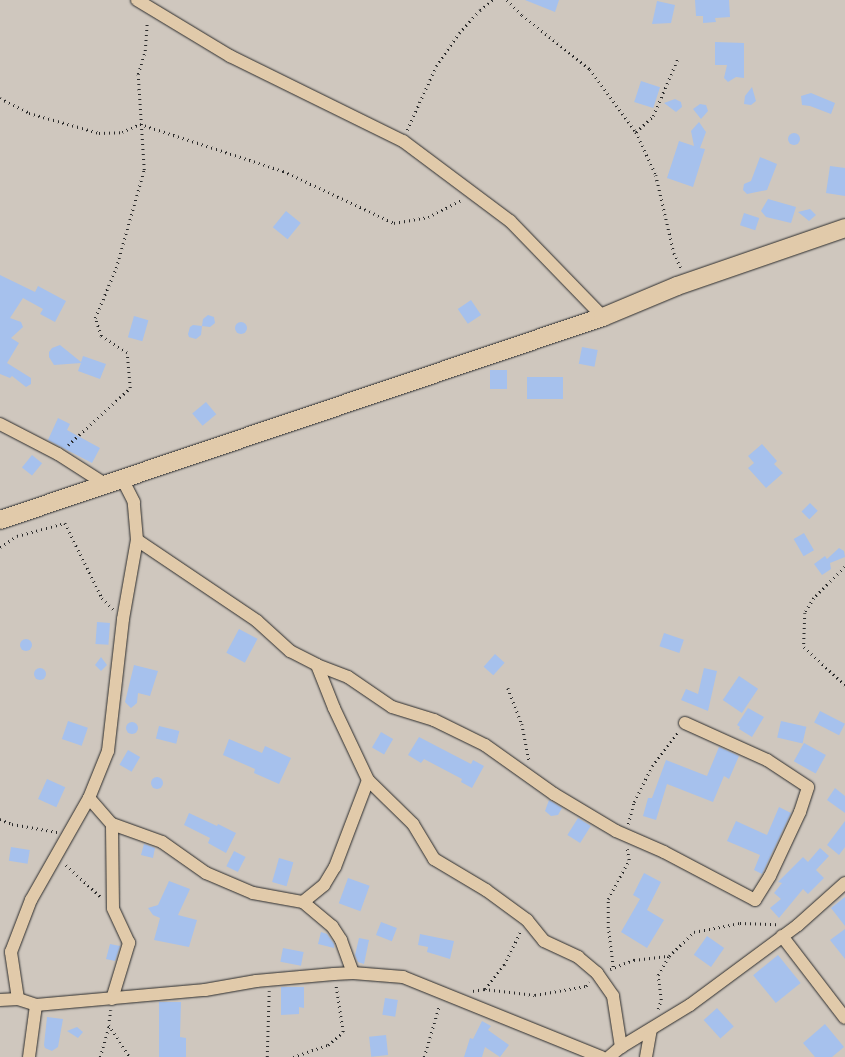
<!DOCTYPE html>
<style>
body{margin:0}
#map{position:relative;width:845px;height:1057px;overflow:hidden;background:#cfc7be;font-family:Delius,sans-serif}
div>[style]{position:absolute}
[style*='--x']{left:calc(var(--x)*1px);top:calc(var(--y)*1px);width:calc(var(--w)*1px);rotate:calc(var(--a)*1deg)}
.building>*{inset:0;background:#a6c1ed;transform-origin:0 0}
.round{border-radius:50%}
.path>*{height:2.5px;margin-top:-1.25px;transform-origin:0;background:repeating-linear-gradient(90deg,#2b2b2b 0 1px,transparent 0 5px)}
.roads{filter:drop-shadow(0 0 1px #2b2b2b) drop-shadow(0 0 1px #2b2b2b)}
.minor>*{height:12px;margin:-6px;padding:0 6px;transform-origin:6px;border-radius:6px;background:#e1caaa}
.secondary>*{height:18px;margin:-9px;padding:0 9px;transform-origin:9px;border-radius:9px;background:#e1caaa}
span{translate:-50% -50%;white-space:nowrap;text-align:center;line-height:1.15;-webkit-text-stroke:5px #e1caaa;paint-order:stroke}
</style>
<div id="map">
<div class="building">
<div style="clip-path:polygon(525px 0,559px 0,555px 12px)"></div>
<div style="clip-path:polygon(695px 0,729px 0,730px 17px,715px 18px,716px 22px,703px 23px,703px 16px,696px 16px)"></div>
<div style="clip-path:polygon(657px 1px,675px 5px,671px 23px,652px 24px)"></div>
<div style="clip-path:polygon(715px 42px,744px 43px,744px 78px,736px 77px,728px 82px,724px 78px,727px 65px,715px 65px)"></div>
<div style="left:641px;top:81px;width:20px;height:22px;rotate:18deg"></div>
<div style="clip-path:polygon(752px 87px,756px 101px,751px 105px,744px 104px,745px 96px)"></div>
<div style="clip-path:polygon(811px 93px,835px 103px,831px 114px,810px 106px,802px 105px,801px 96px)"></div>
<div style="clip-path:polygon(675px 99px,681px 102px,682px 107px,676px 112px,664px 103px)"></div>
<div style="clip-path:polygon(700px 104px,706px 105px,708px 111px,701px 119px,693px 109px)"></div>
<div style="clip-path:polygon(699px 122px,706px 132px,700px 148px,705px 149px,693px 187px,667px 178px,679px 141px,694px 146px,691px 131px)"></div>
<div class="round" style="left:788px;top:133px;width:12px;height:12px"></div>
<div style="clip-path:polygon(760px 157px,777px 164px,767px 190px,747px 194px,743px 190px,744px 184px,751px 181px)"></div>
<div style="clip-path:polygon(830px 166px,845px 168px,845px 196px,826px 193px)"></div>
<div style="clip-path:polygon(768px 199px,796px 207px,791px 223px,766px 217px,761px 211px)"></div>
<div style="clip-path:polygon(810px 209px,816px 215px,809px 221px,798px 212px)"></div>
<div style="left:286px;top:211px;width:19px;height:21px;rotate:39deg"></div>
<div style="left:744px;top:213px;width:16px;height:13px;rotate:18deg"></div>
<div style="clip-path:polygon(0 275px,35px 292px,38px 286px,66px 301px,55px 322px,40px 314px,43px 309px,23px 298px,10px 318px,21px 322px,23px 327px,11px 338px,19px 343px,7px 363px,31px 378px,31px 384px,26px 387px,12px 376px,10px 378px,0 374px)"></div>
<div style="left:471px;top:300px;width:18px;height:16px;rotate:56deg"></div>
<div style="clip-path:polygon(208px 315px,214px 317px,215px 323px,210px 327px,202px 326px,203px 319px)"></div>
<div style="left:134px;top:316px;width:15px;height:22px;rotate:16deg"></div>
<div class="round" style="left:235px;top:322px;width:12px;height:12px"></div>
<div style="clip-path:polygon(193px 325px,202px 326px,201px 335px,196px 339px,189px 337px,188px 334px,190px 327px)"></div>
<div style="clip-path:polygon(60px 345px,81px 362px,83px 356px,106px 364px,100px 379px,78px 371px,81px 363px,54px 365px,49px 357px,49px 352px,52px 348px)"></div>
<div style="left:582px;top:347px;width:16px;height:17px;rotate:11deg"></div>
<div style="left:490px;top:370px;width:17px;height:19px"></div>
<div style="left:563px;top:377px;width:22px;height:36px;rotate:90deg"></div>
<div style="left:206px;top:402px;width:16px;height:18px;rotate:50deg"></div>
<div style="clip-path:polygon(58px 418px,70px 424px,67px 430px,100px 448px,92px 463px,48px 440px)"></div>
<div style="clip-path:polygon(762px 444px,777px 461px,774px 464px,783px 473px,766px 488px,748px 468px,754px 463px,748px 456px)"></div>
<div style="left:32px;top:455px;width:13px;height:16px;rotate:39deg"></div>
<div style="left:810px;top:503px;width:11px;height:12px;rotate:45deg"></div>
<div style="left:804px;top:533px;width:20px;height:12px;rotate:60deg"></div>
<div style="clip-path:polygon(839px 548px,844px 551px,845px 557px,830px 563px,831px 569px,822px 575px,814px 564px,825px 556px,827px 559px)"></div>
<div style="left:97px;top:622px;width:13px;height:22px;rotate:4deg"></div>
<div style="left:239px;top:629px;width:21px;height:27px;rotate:28deg"></div>
<div style="left:664px;top:633px;width:21px;height:14px;rotate:19deg"></div>
<div class="round" style="left:20px;top:639px;width:12px;height:12px"></div>
<div style="left:495px;top:654px;width:13px;height:17px;rotate:42deg"></div>
<div style="clip-path:polygon(101px 657px,107px 665px,101px 671px,95px 665px)"></div>
<div style="clip-path:polygon(134px 665px,158px 671px,150px 696px,138px 693px,137px 703px,131px 708px,125px 702px)"></div>
<div class="round" style="left:34px;top:668px;width:12px;height:12px"></div>
<div style="clip-path:polygon(704px 668px,717px 671px,708px 711px,681px 700px,686px 689px,698px 694px)"></div>
<div style="left:739px;top:676px;width:23px;height:29px;rotate:34deg"></div>
<div style="clip-path:polygon(748px 708px,764px 717px,752px 737px,739px 729px,740px 727px,737px 725px)"></div>
<div style="left:820px;top:711px;width:28px;height:13px;rotate:27deg"></div>
<div style="left:68px;top:721px;width:21px;height:19px;rotate:19deg"></div>
<div style="left:781px;top:721px;width:26px;height:17px;rotate:13deg"></div>
<div class="round" style="left:126px;top:722px;width:12px;height:12px"></div>
<div style="left:159px;top:726px;width:21px;height:13px;rotate:14deg"></div>
<div style="left:381px;top:732px;width:14px;height:18px;rotate:30deg"></div>
<div style="clip-path:polygon(419px 737px,471px 764px,473px 760px,484px 766px,472px 788px,461px 782px,462px 779px,424px 759px,421px 763px,408px 755px)"></div>
<div style="clip-path:polygon(229px 739px,262px 753px,265px 746px,291px 758px,279px 784px,254px 773px,255px 769px,223px 755px)"></div>
<div style="left:804px;top:743px;width:25px;height:21px;rotate:29deg"></div>
<div style="clip-path:polygon(719px 747px,739px 756px,729px 779px,724px 776px,713px 802px,667px 784px,656px 820px,643px 816px,648px 798px,652px 798px,666px 760px,707px 776px)"></div>
<div style="left:128px;top:750px;width:14px;height:17px;rotate:30deg"></div>
<div class="round" style="left:151px;top:777px;width:12px;height:12px"></div>
<div style="left:47px;top:779px;width:20px;height:22px;rotate:24deg"></div>
<div style="clip-path:polygon(835px 788px,845px 796px,845px 813px,827px 800px)"></div>
<div style="clip-path:polygon(549px 800px,562px 808px,558px 815px,551px 816px,545px 811px)"></div>
<div style="clip-path:polygon(779px 807px,791px 813px,762px 874px,754px 870px,760px 855px,727px 841px,736px 821px,767px 835px)"></div>
<div style="clip-path:polygon(189px 813px,217px 826px,218px 824px,236px 833px,226px 853px,208px 843px,210px 838px,184px 825px)"></div>
<div style="left:578px;top:818px;width:15px;height:20px;rotate:32deg"></div>
<div style="clip-path:polygon(845px 821px,845px 847px,839px 855px,827px 845px)"></div>
<div style="clip-path:polygon(144px 844px,155px 848px,153px 858px,141px 855px)"></div>
<div style="left:11px;top:847px;width:19px;height:14px;rotate:9deg"></div>
<div style="clip-path:polygon(820px 848px,829px 856px,816px 870px,824px 878px,808px 894px,803px 889px,779px 918px,770px 908px,781px 899px,774px 893px,782px 883px,778px 882px,803px 857px,808px 862px)"></div>
<div style="left:234px;top:851px;width:13px;height:17px;rotate:27deg"></div>
<div style="left:279px;top:858px;width:15px;height:25px;rotate:16deg"></div>
<div style="clip-path:polygon(644px 873px,661px 882px,647px 910px,664px 920px,647px 948px,621px 932px,640px 899px,633px 895px)"></div>
<div style="left:348px;top:878px;width:23px;height:27px;rotate:20deg"></div>
<div style="clip-path:polygon(169px 881px,190px 889px,178px 915px,197px 920px,189px 947px,154px 940px,160px 918px,153px 915px,148px 908px,158px 905px)"></div>
<div style="clip-path:polygon(845px 897px,845px 926px,831px 908px)"></div>
<div style="left:381px;top:922px;width:17px;height:14px;rotate:21deg"></div>
<div style="clip-path:polygon(845px 929px,845px 959px,830px 940px)"></div>
<div style="clip-path:polygon(321px 932px,327px 934px,334px 944px,334px 948px,318px 944px)"></div>
<div style="clip-path:polygon(420px 934px,454px 941px,450px 959px,427px 952px,428px 947px,418px 945px)"></div>
<div style="left:707px;top:936px;width:21px;height:23px;rotate:35deg"></div>
<div style="clip-path:polygon(359px 938px,369px 940px,364px 964px,358px 962px,355px 955px)"></div>
<div style="clip-path:polygon(110px 944px,120px 946px,115px 961px,106px 959px)"></div>
<div style="left:283px;top:948px;width:21px;height:14px;rotate:11deg"></div>
<div style="left:778px;top:955px;width:36px;height:32px;rotate:51deg"></div>
<div style="clip-path:polygon(281px 987px,304px 987px,304px 1008px,299px 1007px,299px 1014px,281px 1015px)"></div>
<div style="left:385px;top:998px;width:13px;height:17px;rotate:9deg"></div>
<div style="clip-path:polygon(159px 1002px,181px 1002px,180px 1037px,186px 1038px,186px 1057px,159px 1057px)"></div>
<div style="left:717px;top:1008px;width:25px;height:18px;rotate:48deg"></div>
<div style="clip-path:polygon(47px 1017px,63px 1019px,58px 1047px,52px 1051px,45px 1048px,44px 1045px)"></div>
<div style="clip-path:polygon(482px 1021px,491px 1026px,488px 1030px,509px 1045px,500px 1057px,485px 1047px,482px 1057px,464px 1057px,470px 1038px,473px 1039px)"></div>
<div style="clip-path:polygon(825px 1024px,844px 1047px,832px 1057px,815px 1057px,803px 1043px)"></div>
<div style="clip-path:polygon(77px 1027px,83px 1032px,78px 1038px,67px 1031px)"></div>
<div style="left:386px;top:1035px;width:20px;height:17px;rotate:84deg"></div>
</div>
<div class="path">
<div style="--x:507;--y:0;--w:21;--a:45"></div>
<div style="--x:522;--y:15;--w:87;--a:38.5"></div>
<div style="--x:590;--y:69;--w:78;--a:53.9"></div>
<div style="--x:636;--y:132;--w:47;--a:65.1"></div>
<div style="--x:656;--y:175;--w:80;--a:77"></div>
<div style="--x:674;--y:253;--w:19;--a:65"></div>
<div style="--x:0;--y:98;--w:33;--a:27"></div>
<div style="--x:29;--y:113;--w:73;--a:15.9"></div>
<div style="--x:99;--y:133;--w:23;--a:-2"></div>
<div style="--x:122;--y:132;--w:20;--a:-24"></div>
<div style="--x:140;--y:124;--w:151;--a:18.2"></div>
<div style="--x:283;--y:171;--w:123;--a:25.1"></div>
<div style="--x:394;--y:223;--w:35;--a:-10"></div>
<div style="--x:428;--y:217;--w:37;--a:-27"></div>
<div style="--x:407;--y:130;--w:70;--a:-65.6"></div>
<div style="--x:436;--y:66;--w:40;--a:-55.1"></div>
<div style="--x:459;--y:33;--w:31;--a:-48"></div>
<div style="--x:480;--y:10;--w:16;--a:-38"></div>
<div style="--x:636;--y:132;--w:23;--a:-43"></div>
<div style="--x:653;--y:116;--w:63;--a:-66.7"></div>
<div style="--x:68;--y:445;--w:84;--a:-42.6"></div>
<div style="--x:130;--y:388;--w:35;--a:-95"></div>
<div style="--x:127;--y:353;--w:31;--a:-147"></div>
<div style="--x:101;--y:336;--w:19;--a:-108"></div>
<div style="--x:95;--y:318;--w:54;--a:-67.2"></div>
<div style="--x:116;--y:268;--w:102;--a:-74.1"></div>
<div style="--x:144;--y:170;--w:96;--a:-93.6"></div>
<div style="--x:138;--y:74;--w:24;--a:-73"></div>
<div style="--x:145;--y:51;--w:30;--a:-86"></div>
<div style="--x:0;--y:547;--w:20;--a:-33"></div>
<div style="--x:17;--y:536;--w:50;--a:-15.2"></div>
<div style="--x:65;--y:523;--w:84;--a:63.7"></div>
<div style="--x:102;--y:598;--w:16;--a:45"></div>
<div style="--x:845;--y:567;--w:44;--a:135"></div>
<div style="--x:814;--y:598;--w:17;--a:121"></div>
<div style="--x:805;--y:613;--w:34;--a:92"></div>
<div style="--x:804;--y:647;--w:56;--a:42.8"></div>
<div style="--x:508;--y:688;--w:39;--a:69"></div>
<div style="--x:522;--y:724;--w:38;--a:79"></div>
<div style="--x:0;--y:819;--w:13;--a:23"></div>
<div style="--x:12;--y:824;--w:46;--a:10.1"></div>
<div style="--x:628;--y:824;--w:23;--a:-75"></div>
<div style="--x:634;--y:802;--w:40;--a:-63.4"></div>
<div style="--x:652;--y:766;--w:44;--a:-52.4"></div>
<div style="--x:66;--y:865;--w:47;--a:42.4"></div>
<div style="--x:613;--y:967;--w:39;--a:-97"></div>
<div style="--x:608;--y:928;--w:29;--a:-90"></div>
<div style="--x:608;--y:899;--w:44;--a:-61.7"></div>
<div style="--x:629;--y:860;--w:11;--a:-100"></div>
<div style="--x:610;--y:969;--w:26;--a:-21"></div>
<div style="--x:634;--y:960;--w:35;--a:-7"></div>
<div style="--x:669;--y:956;--w:35;--a:-44"></div>
<div style="--x:694;--y:932;--w:47;--a:-11.1"></div>
<div style="--x:740;--y:923;--w:37;--a:2"></div>
<div style="--x:485;--y:989;--w:31;--a:-52"></div>
<div style="--x:504;--y:965;--w:37;--a:-64"></div>
<div style="--x:473;--y:991;--w:11;--a:-10"></div>
<div style="--x:484;--y:989;--w:51;--a:6.7"></div>
<div style="--x:535;--y:995;--w:52;--a:-10"></div>
<div style="--x:586;--y:986;--w:5;--a:-53"></div>
<div style="--x:658;--y:1009;--w:9;--a:-72"></div>
<div style="--x:661;--y:1000;--w:25;--a:-97"></div>
<div style="--x:658;--y:975;--w:22;--a:-60"></div>
<div style="--x:111;--y:1010;--w:15;--a:98"></div>
<div style="--x:109;--y:1025;--w:38;--a:57"></div>
<div style="--x:100;--y:1057;--w:33;--a:-74"></div>
<div style="--x:267;--y:1057;--w:66;--a:-88.3"></div>
<div style="--x:293;--y:1057;--w:37;--a:-19"></div>
<div style="--x:328;--y:1045;--w:20;--a:-41"></div>
<div style="--x:343;--y:1032;--w:46;--a:-98.8"></div>
<div style="--x:424;--y:1057;--w:53;--a:-73.6"></div>
</div>
<div class="roads">
<div class="minor">
<div style="--x:137;--y:0;--w:109;--a:31.1"></div>
<div style="--x:230;--y:56;--w:193;--a:26.2"></div>
<div style="--x:403;--y:141;--w:134;--a:36.8"></div>
<div style="--x:510;--y:221;--w:134;--a:45.9"></div>
<div style="--x:0;--y:424;--w:65;--a:27.3"></div>
<div style="--x:58;--y:454;--w:56;--a:32.6"></div>
<div style="--x:137;--y:540;--w:145;--a:34"></div>
<div style="--x:257;--y:621;--w:45;--a:42.3"></div>
<div style="--x:290;--y:651;--w:30;--a:27"></div>
<div style="--x:317;--y:665;--w:33;--a:21"></div>
<div style="--x:348;--y:677;--w:53;--a:34.3"></div>
<div style="--x:392;--y:707;--w:44;--a:17.2"></div>
<div style="--x:434;--y:720;--w:57;--a:26.1"></div>
<div style="--x:485;--y:745;--w:85;--a:35.4"></div>
<div style="--x:554;--y:794;--w:72;--a:30.8"></div>
<div style="--x:616;--y:831;--w:52;--a:23.6"></div>
<div style="--x:664;--y:852;--w:103;--a:27.8"></div>
<div style="--x:755;--y:900;--w:28;--a:-58"></div>
<div style="--x:770;--y:876;--w:71;--a:-64.9"></div>
<div style="--x:800;--y:812;--w:26;--a:-72"></div>
<div style="--x:808;--y:787;--w:49;--a:-146.6"></div>
<div style="--x:767;--y:760;--w:90;--a:-155.7"></div>
<div style="--x:317;--y:665;--w:46;--a:68.4"></div>
<div style="--x:334;--y:708;--w:80;--a:64.7"></div>
<div style="--x:368;--y:780;--w:63;--a:44.4"></div>
<div style="--x:413;--y:824;--w:41;--a:59"></div>
<div style="--x:434;--y:859;--w:61;--a:30.8"></div>
<div style="--x:486;--y:890;--w:51;--a:36.2"></div>
<div style="--x:527;--y:920;--w:27;--a:51"></div>
<div style="--x:544;--y:941;--w:38;--a:25"></div>
<div style="--x:578;--y:957;--w:25;--a:40"></div>
<div style="--x:597;--y:973;--w:28;--a:55"></div>
<div style="--x:613;--y:996;--w:52;--a:81.1"></div>
<div style="--x:89;--y:798;--w:35;--a:49"></div>
<div style="--x:112;--y:824;--w:53;--a:19.8"></div>
<div style="--x:162;--y:842;--w:54;--a:35.2"></div>
<div style="--x:206;--y:873;--w:51;--a:23.1"></div>
<div style="--x:253;--y:893;--w:51;--a:10.2"></div>
<div style="--x:303;--y:902;--w:38;--a:40"></div>
<div style="--x:332;--y:926;--w:17;--a:57"></div>
<div style="--x:341;--y:940;--w:35;--a:70"></div>
<div style="--x:303;--y:902;--w:27;--a:-39"></div>
<div style="--x:324;--y:885;--w:21;--a:-59"></div>
<div style="--x:335;--y:867;--w:93;--a:-69.2"></div>
<div style="--x:782;--y:936;--w:103;--a:52.5"></div>
<div style="--x:18;--y:999;--w:48;--a:-98.5"></div>
<div style="--x:11;--y:952;--w:56;--a:-69"></div>
<div style="--x:31;--y:900;--w:117;--a:-60.4"></div>
<div style="--x:89;--y:798;--w:51;--a:-68"></div>
<div style="--x:108;--y:751;--w:133;--a:-83.5"></div>
<div style="--x:123;--y:619;--w:80;--a:-80"></div>
<div style="--x:137;--y:540;--w:38;--a:-95"></div>
<div style="--x:134;--y:502;--w:27;--a:-117"></div>
<div style="--x:112;--y:999;--w:59;--a:-73.1"></div>
<div style="--x:129;--y:943;--w:38;--a:-115"></div>
<div style="--x:113;--y:908;--w:84;--a:-90.7"></div>
<div style="--x:0;--y:1000;--w:18;--a:-3"></div>
<div style="--x:18;--y:999;--w:19;--a:18"></div>
<div style="--x:36;--y:1005;--w:170;--a:-5.1"></div>
<div style="--x:205;--y:990;--w:52;--a:-10"></div>
<div style="--x:256;--y:981;--w:78;--a:-5.1"></div>
<div style="--x:334;--y:974;--w:19;--a:-3"></div>
<div style="--x:353;--y:973;--w:50;--a:4.6"></div>
<div style="--x:403;--y:977;--w:214;--a:22"></div>
<div style="--x:29;--y:1057;--w:52;--a:-82.3"></div>
<div style="--x:609;--y:1057;--w:16;--a:-40"></div>
<div style="--x:621;--y:1047;--w:81;--a:-31.3"></div>
<div style="--x:690;--y:1005;--w:134;--a:-36.5"></div>
<div style="--x:798;--y:925;--w:63;--a:-41.8"></div>
<div style="--x:646;--y:1057;--w:28;--a:-80"></div>
</div>
<div class="secondary">
<div style="--x:0;--y:520;--w:636;--a:-18.61"></div>
<div style="--x:603;--y:317;--w:80;--a:-22.7"></div>
<div style="--x:677;--y:286;--w:178;--a:-19"></div>
</div>
</div>
</div>
